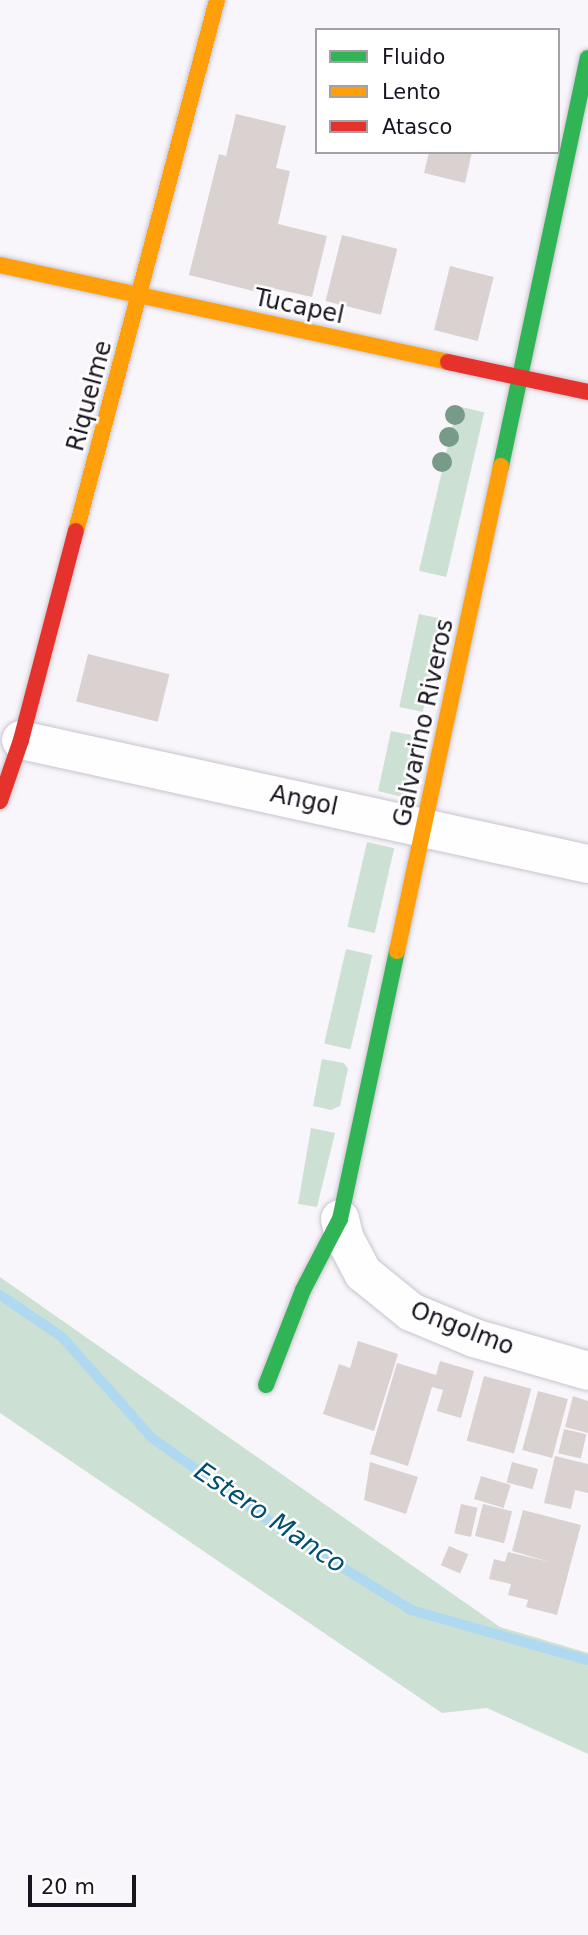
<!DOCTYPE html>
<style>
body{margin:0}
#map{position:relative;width:588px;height:1935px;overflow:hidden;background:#f8f6fb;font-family:"DejaVu Sans",sans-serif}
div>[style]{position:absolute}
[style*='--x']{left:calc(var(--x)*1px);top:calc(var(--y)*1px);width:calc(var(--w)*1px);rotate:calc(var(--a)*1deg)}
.green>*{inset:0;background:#cce1d4;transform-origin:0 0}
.stream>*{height:10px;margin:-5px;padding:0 5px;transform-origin:5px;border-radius:5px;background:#afd8f1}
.building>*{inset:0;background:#d9d2d1;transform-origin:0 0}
.roads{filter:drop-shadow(0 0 2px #c8c4cd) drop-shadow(0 0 2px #c8c4cd)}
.street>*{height:38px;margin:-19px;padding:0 19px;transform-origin:19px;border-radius:19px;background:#fefefe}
.fast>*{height:16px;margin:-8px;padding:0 8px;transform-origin:8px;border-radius:8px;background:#30b455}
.slow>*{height:16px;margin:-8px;padding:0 8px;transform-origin:8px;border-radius:8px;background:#ff9f0a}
.jam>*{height:16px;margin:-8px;padding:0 8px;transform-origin:8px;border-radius:8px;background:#e5322d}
.trees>*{width:20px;height:20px;margin:-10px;border-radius:50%;background:#779a89}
span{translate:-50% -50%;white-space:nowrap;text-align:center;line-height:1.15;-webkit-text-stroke:5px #fff;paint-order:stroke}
.street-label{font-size:24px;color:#1a1420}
.water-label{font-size:26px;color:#004f70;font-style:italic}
.legend{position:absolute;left:315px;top:28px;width:245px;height:126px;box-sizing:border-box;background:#fff;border:2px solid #a3a1a6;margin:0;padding:9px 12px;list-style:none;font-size:21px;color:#1a1420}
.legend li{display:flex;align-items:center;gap:14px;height:35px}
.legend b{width:35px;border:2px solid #a3a1a6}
.scale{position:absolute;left:28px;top:1875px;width:108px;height:32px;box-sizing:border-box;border:4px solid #1a1420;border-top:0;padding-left:9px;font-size:21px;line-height:24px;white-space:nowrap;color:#1a1420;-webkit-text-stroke:5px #fff;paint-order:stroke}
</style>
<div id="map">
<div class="green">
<div style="left:457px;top:406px;width:28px;height:169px;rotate:13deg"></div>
<div style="left:419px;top:614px;width:24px;height:95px;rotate:12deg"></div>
<div style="clip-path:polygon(391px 731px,411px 735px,417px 748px,406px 798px,378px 791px)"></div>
<div style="left:367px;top:842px;width:28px;height:87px;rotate:13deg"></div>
<div style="left:346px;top:949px;width:27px;height:97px;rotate:13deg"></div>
<div style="clip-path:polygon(322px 1059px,344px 1063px,348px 1069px,340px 1106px,331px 1110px,313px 1106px)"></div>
<div style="clip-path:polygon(311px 1128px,335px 1133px,317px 1207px,298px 1204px)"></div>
<div style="clip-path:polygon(0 1277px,500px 1627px,588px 1653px,588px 1754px,487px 1708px,442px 1713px,0 1413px)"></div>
</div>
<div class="stream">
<div style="--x:0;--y:1295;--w:75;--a:34.1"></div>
<div style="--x:62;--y:1337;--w:135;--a:48.3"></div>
<div style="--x:152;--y:1438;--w:159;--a:35.3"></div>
<div style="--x:282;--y:1530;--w:152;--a:31.8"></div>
<div style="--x:411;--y:1610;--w:184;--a:15.8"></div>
</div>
<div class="building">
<div style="clip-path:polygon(236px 114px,286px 126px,276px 168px,290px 171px,278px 224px,327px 236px,312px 297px,263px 286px,261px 293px,189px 275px,219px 154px,226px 156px)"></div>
<div style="clip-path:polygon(429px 152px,472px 152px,465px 183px,424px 173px)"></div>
<div style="left:342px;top:235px;width:57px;height:68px;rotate:14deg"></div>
<div style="left:450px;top:266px;width:45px;height:66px;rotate:14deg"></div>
<div style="left:88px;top:654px;width:84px;height:49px;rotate:14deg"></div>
<div style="clip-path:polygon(358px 1341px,398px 1354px,374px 1431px,323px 1414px,339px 1364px,350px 1368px)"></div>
<div style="clip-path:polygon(440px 1361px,474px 1371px,461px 1418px,437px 1411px,443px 1390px,432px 1387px,408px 1466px,370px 1454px,397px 1363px,436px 1375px)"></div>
<div style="left:484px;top:1376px;width:49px;height:67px;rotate:15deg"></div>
<div style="left:538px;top:1391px;width:31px;height:61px;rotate:15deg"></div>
<div style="clip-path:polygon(573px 1396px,588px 1401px,588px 1433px,565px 1427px)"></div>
<div style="left:564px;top:1429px;width:23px;height:25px;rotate:13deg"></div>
<div style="clip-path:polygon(555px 1456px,588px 1464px,588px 1493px,575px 1490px,571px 1509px,544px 1503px)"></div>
<div style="clip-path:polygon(370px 1462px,418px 1477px,406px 1514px,364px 1500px)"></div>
<div style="left:512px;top:1462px;width:27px;height:21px;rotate:15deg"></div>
<div style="left:481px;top:1476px;width:31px;height:24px;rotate:17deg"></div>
<div style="left:461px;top:1504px;width:17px;height:30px;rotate:13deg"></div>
<div style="left:483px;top:1504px;width:30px;height:33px;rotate:14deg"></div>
<div style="clip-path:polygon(523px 1510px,581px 1525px,557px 1615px,526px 1607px,528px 1600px,508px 1595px,511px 1584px,489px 1579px,494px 1559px,505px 1562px,508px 1552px,550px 1562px,512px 1551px)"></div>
<div style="left:449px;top:1546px;width:21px;height:21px;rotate:23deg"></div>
</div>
<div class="roads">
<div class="street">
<div style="--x:21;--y:740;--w:580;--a:12.34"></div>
<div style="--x:340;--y:1219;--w:18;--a:77"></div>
<div style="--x:344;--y:1237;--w:41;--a:62.2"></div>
<div style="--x:363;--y:1273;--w:62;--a:39.1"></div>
<div style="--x:411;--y:1312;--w:68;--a:22.4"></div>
<div style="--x:474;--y:1338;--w:119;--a:16.1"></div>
</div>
<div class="fast">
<div style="--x:501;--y:466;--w:417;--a:-78"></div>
<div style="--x:266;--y:1385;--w:102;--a:-68.7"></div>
<div style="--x:303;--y:1290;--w:80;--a:-62.5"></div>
<div style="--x:340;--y:1219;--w:274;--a:-78"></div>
</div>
<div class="slow">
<div style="--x:0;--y:265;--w:458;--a:12.2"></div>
<div style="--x:76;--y:531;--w:549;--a:-75.13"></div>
<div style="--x:397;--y:951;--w:496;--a:-77.9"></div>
</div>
<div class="jam">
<div style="--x:448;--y:362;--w:143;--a:12.1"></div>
<div style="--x:0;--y:801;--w:65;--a:-71"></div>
<div style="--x:21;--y:740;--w:216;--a:-75.3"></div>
</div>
</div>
<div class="trees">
<div style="left:455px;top:415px"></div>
<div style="left:449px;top:437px"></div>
<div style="left:442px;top:462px"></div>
</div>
<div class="street-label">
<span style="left:299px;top:307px;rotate:12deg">Tucapel</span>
<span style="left:90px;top:396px;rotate:-75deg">Riquelme</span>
<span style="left:424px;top:723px;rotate:-78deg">Galvarino Riveros</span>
<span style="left:304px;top:801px;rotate:12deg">Angol</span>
<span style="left:462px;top:1329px;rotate:21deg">Ongolmo</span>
</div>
<div class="water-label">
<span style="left:270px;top:1518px;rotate:34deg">Estero Manco</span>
</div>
<ul class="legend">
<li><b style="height:9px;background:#30b455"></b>Fluido</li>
<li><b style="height:9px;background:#ff9f0a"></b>Lento</li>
<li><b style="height:9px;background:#e5322d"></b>Atasco</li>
</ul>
<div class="scale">20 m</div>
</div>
